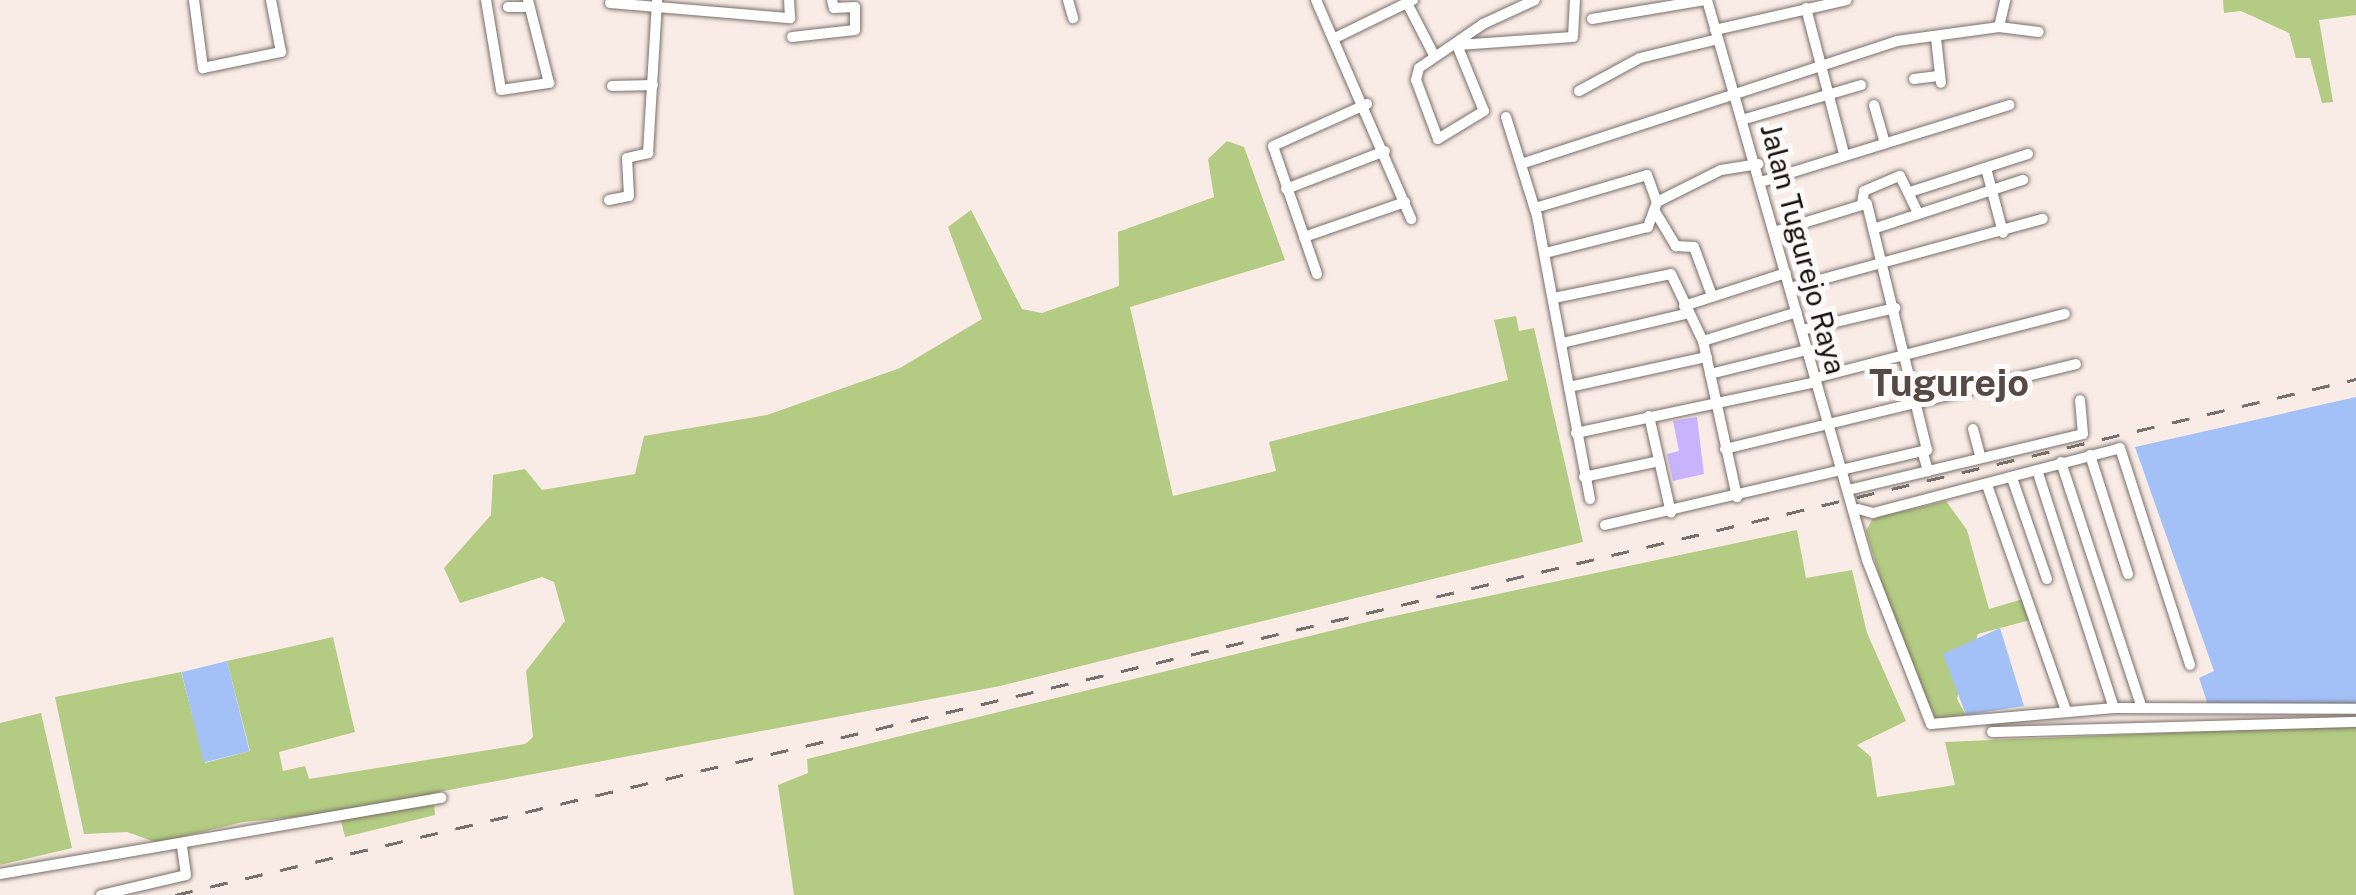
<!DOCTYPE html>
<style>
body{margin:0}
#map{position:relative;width:2356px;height:895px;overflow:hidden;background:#f9ece6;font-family:"Public Sans",sans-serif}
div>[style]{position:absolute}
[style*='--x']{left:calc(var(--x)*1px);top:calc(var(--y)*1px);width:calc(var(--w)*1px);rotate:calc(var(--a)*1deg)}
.green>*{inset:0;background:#b3cb82}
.water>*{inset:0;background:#a4c1f7;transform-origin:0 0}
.building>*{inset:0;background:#c9b3fd}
.roads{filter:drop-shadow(0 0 2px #7a6e69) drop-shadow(0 0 2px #7a6e69)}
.minor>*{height:10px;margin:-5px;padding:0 5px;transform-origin:5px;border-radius:5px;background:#fff}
.rail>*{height:2.5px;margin-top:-1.25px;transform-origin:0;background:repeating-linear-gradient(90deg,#78706c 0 18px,transparent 0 36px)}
span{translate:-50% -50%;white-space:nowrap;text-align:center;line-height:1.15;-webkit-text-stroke:10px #fefbfa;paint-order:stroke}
.street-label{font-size:28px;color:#130f0d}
.district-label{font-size:38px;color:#554a45;font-weight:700}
</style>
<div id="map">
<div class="green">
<div style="clip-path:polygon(2223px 0,2356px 0,2356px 15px,2319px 20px,2333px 102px,2322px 103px,2310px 58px,2296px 58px,2289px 33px,2241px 11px,2224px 13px)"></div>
<div style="clip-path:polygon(1227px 141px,1244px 147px,1285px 260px,1130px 307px,1173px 496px,1276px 471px,1269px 442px,1508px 380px,1494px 320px,1516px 316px,1519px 331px,1534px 328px,1583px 542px,1000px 686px,433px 793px,435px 815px,345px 837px,339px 813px,243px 822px,158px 843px,127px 832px,84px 834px,55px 697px,181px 672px,205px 763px,250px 751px,227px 661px,333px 637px,355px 732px,279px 752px,283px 771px,305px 766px,309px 779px,525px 744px,533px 737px,526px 671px,565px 621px,554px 582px,542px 577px,460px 603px,444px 568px,491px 515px,493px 475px,525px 469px,542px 490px,635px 474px,644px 436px,767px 415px,900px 368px,982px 319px,948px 227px,971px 210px,1022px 309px,1042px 313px,1119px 286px,1118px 232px,1214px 197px,1208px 159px)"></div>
<div style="clip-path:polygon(1946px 501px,1967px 530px,1989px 609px,2023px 599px,2030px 620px,1978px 634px,1957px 699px,1966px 715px,1936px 719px,1897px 633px,1866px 531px,1873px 518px)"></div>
<div style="clip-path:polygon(1797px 530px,1806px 578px,1852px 570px,1867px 633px,1906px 721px,1857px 745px,1871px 757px,1877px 797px,1955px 785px,1945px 742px,2356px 725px,2356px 895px,794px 895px,778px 785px,808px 773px,807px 759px,1371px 621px)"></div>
<div style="clip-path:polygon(41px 713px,72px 848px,0 865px,0 723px)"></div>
</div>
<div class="water">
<div style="clip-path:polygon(2356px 397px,2356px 708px,2208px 705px,2199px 678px,2214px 671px,2135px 447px)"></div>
<div style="clip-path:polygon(2000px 628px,2024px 706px,1966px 715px,1943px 654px)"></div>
<div style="left:227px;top:661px;width:93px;height:47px;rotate:76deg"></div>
</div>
<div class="building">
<div style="clip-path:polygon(1697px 417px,1704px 474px,1673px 481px,1667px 454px,1679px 451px,1673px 421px)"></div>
</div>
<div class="roads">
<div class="minor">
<div style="--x:194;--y:0;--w:69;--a:82.5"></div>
<div style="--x:203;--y:68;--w:80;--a:-11.6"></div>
<div style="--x:281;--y:52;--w:53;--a:-100.9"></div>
<div style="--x:486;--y:0;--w:91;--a:80.5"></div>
<div style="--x:501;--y:90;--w:49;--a:-8.3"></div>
<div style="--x:549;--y:83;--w:86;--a:-104.2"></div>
<div style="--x:1068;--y:0;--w:19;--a:74"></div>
<div style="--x:1316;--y:0;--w:239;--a:66.5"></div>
<div style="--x:1707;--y:0;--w:582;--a:74.05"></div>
<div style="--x:1867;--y:560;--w:176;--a:68.7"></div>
<div style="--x:1931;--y:724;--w:184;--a:-5"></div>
<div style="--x:2114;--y:708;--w:242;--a:0.2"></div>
<div style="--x:610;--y:3;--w:181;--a:4.8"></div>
<div style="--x:790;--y:18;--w:18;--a:-93"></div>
<div style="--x:1407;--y:3;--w:59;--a:62.6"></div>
<div style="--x:508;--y:7;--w:20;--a:0"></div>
<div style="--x:1806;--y:8;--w:151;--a:75.4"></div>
<div style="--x:1592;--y:19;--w:116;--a:-9.5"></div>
<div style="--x:1999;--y:27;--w:28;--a:-77"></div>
<div style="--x:1715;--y:30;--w:135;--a:-12.8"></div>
<div style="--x:792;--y:37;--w:63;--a:-6.3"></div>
<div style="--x:855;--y:30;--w:23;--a:-90"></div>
<div style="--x:855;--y:7;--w:21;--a:177"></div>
<div style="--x:834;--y:8;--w:8;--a:-104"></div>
<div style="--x:1337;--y:37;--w:85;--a:-26"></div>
<div style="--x:1936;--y:38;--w:45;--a:83.7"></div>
<div style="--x:1457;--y:45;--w:71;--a:67.8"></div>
<div style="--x:1484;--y:111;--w:54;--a:148.7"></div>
<div style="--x:1438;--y:139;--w:63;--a:-110.4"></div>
<div style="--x:1416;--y:80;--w:12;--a:-76"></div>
<div style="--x:1419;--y:68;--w:78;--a:-34.5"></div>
<div style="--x:1483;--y:24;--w:57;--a:-24.8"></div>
<div style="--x:1458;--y:45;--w:115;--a:-4"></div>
<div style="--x:1573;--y:37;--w:37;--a:-87"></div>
<div style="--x:1914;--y:79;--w:26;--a:-7"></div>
<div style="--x:612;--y:86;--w:41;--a:-1.4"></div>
<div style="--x:1579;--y:91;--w:69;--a:-28.4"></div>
<div style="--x:1640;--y:58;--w:80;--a:-13.7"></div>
<div style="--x:1874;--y:105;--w:36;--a:74"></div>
<div style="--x:1506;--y:117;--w:104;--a:72.6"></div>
<div style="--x:1537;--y:216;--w:288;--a:79.4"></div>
<div style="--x:1745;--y:119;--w:121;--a:-16.3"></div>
<div style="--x:1524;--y:163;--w:392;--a:-18.1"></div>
<div style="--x:1897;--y:41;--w:103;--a:-7.8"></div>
<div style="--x:1999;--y:27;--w:40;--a:7.1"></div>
<div style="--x:1986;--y:168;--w:67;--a:75.3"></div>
<div style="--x:1764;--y:181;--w:257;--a:-17.2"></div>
<div style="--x:1286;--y:189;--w:106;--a:-21"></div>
<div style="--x:1910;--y:192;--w:124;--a:-17.9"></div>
<div style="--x:609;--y:200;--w:20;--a:-11"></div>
<div style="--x:629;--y:196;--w:38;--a:-93"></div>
<div style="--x:627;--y:158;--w:22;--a:-13"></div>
<div style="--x:648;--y:153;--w:153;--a:-86.6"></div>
<div style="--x:1657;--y:202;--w:72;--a:-26.6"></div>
<div style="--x:1721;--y:170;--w:38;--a:-9"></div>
<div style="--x:1535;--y:208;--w:117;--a:-16.4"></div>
<div style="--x:1647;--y:175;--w:29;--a:70"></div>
<div style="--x:1657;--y:202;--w:27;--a:110"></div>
<div style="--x:1648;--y:227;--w:106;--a:165.8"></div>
<div style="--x:1656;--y:213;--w:39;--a:59"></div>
<div style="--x:1676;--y:246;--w:18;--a:3"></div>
<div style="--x:1694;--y:247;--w:52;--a:69.8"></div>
<div style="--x:1876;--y:228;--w:155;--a:-18.1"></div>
<div style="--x:1777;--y:231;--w:89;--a:-17"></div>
<div style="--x:1862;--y:205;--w:14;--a:-82"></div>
<div style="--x:1864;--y:191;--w:39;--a:-23"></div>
<div style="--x:1900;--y:176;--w:41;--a:64.1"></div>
<div style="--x:1304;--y:237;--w:107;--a:-19.1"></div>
<div style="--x:1317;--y:274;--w:135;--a:-109"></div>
<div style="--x:1273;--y:146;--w:103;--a:-24.1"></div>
<div style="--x:1790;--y:288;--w:262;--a:-15.3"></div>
<div style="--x:1554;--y:298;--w:119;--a:-11.6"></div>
<div style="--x:1671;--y:274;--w:74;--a:64.5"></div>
<div style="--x:1703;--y:341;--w:160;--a:77.7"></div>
<div style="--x:1684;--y:306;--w:107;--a:-17.9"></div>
<div style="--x:1802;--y:330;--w:96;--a:-13.3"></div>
<div style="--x:1703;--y:341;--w:98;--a:-17.1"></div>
<div style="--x:1562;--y:343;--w:126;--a:-13.3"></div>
<div style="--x:1710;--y:374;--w:100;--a:-13.9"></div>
<div style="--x:1815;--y:378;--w:258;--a:-14.4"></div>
<div style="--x:1569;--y:387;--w:141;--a:-12.3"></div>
<div style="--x:1649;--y:416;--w:99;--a:77.2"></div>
<div style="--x:1973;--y:429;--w:30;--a:75"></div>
<div style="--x:1576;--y:433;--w:245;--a:-12"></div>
<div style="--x:1725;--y:449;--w:361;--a:-13.6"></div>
<div style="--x:2090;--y:455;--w:125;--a:72.3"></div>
<div style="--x:2061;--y:462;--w:259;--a:71.8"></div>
<div style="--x:2037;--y:470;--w:250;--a:72.1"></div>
<div style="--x:1928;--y:471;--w:159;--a:-13.4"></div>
<div style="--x:2083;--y:434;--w:34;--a:-95"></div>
<div style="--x:1584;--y:477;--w:77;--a:-12"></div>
<div style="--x:2012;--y:478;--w:107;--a:70.9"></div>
<div style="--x:1987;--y:485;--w:239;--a:70.7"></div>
<div style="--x:1852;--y:489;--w:78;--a:-13.3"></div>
<div style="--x:1928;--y:471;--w:19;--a:-106"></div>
<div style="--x:1858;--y:509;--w:16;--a:15"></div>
<div style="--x:1873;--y:513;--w:255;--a:-14.7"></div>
<div style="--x:2120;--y:448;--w:228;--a:72.1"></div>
<div style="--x:1605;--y:525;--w:331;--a:-13.1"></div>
<div style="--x:1927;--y:450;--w:254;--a:-103.7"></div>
<div style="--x:1992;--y:732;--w:364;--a:-1.6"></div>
<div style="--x:0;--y:874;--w:448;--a:-9.8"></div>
<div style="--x:101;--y:895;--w:87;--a:-13.2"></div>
<div style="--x:186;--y:875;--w:30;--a:-98"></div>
</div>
</div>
<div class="rail">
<div style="--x:175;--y:895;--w:2241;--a:-13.31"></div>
</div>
<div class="street-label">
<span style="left:1803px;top:249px;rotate:75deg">Jalan Tugurejo Raya</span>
</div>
<div class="district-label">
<span style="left:1949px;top:383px">Tugurejo</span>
</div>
</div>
